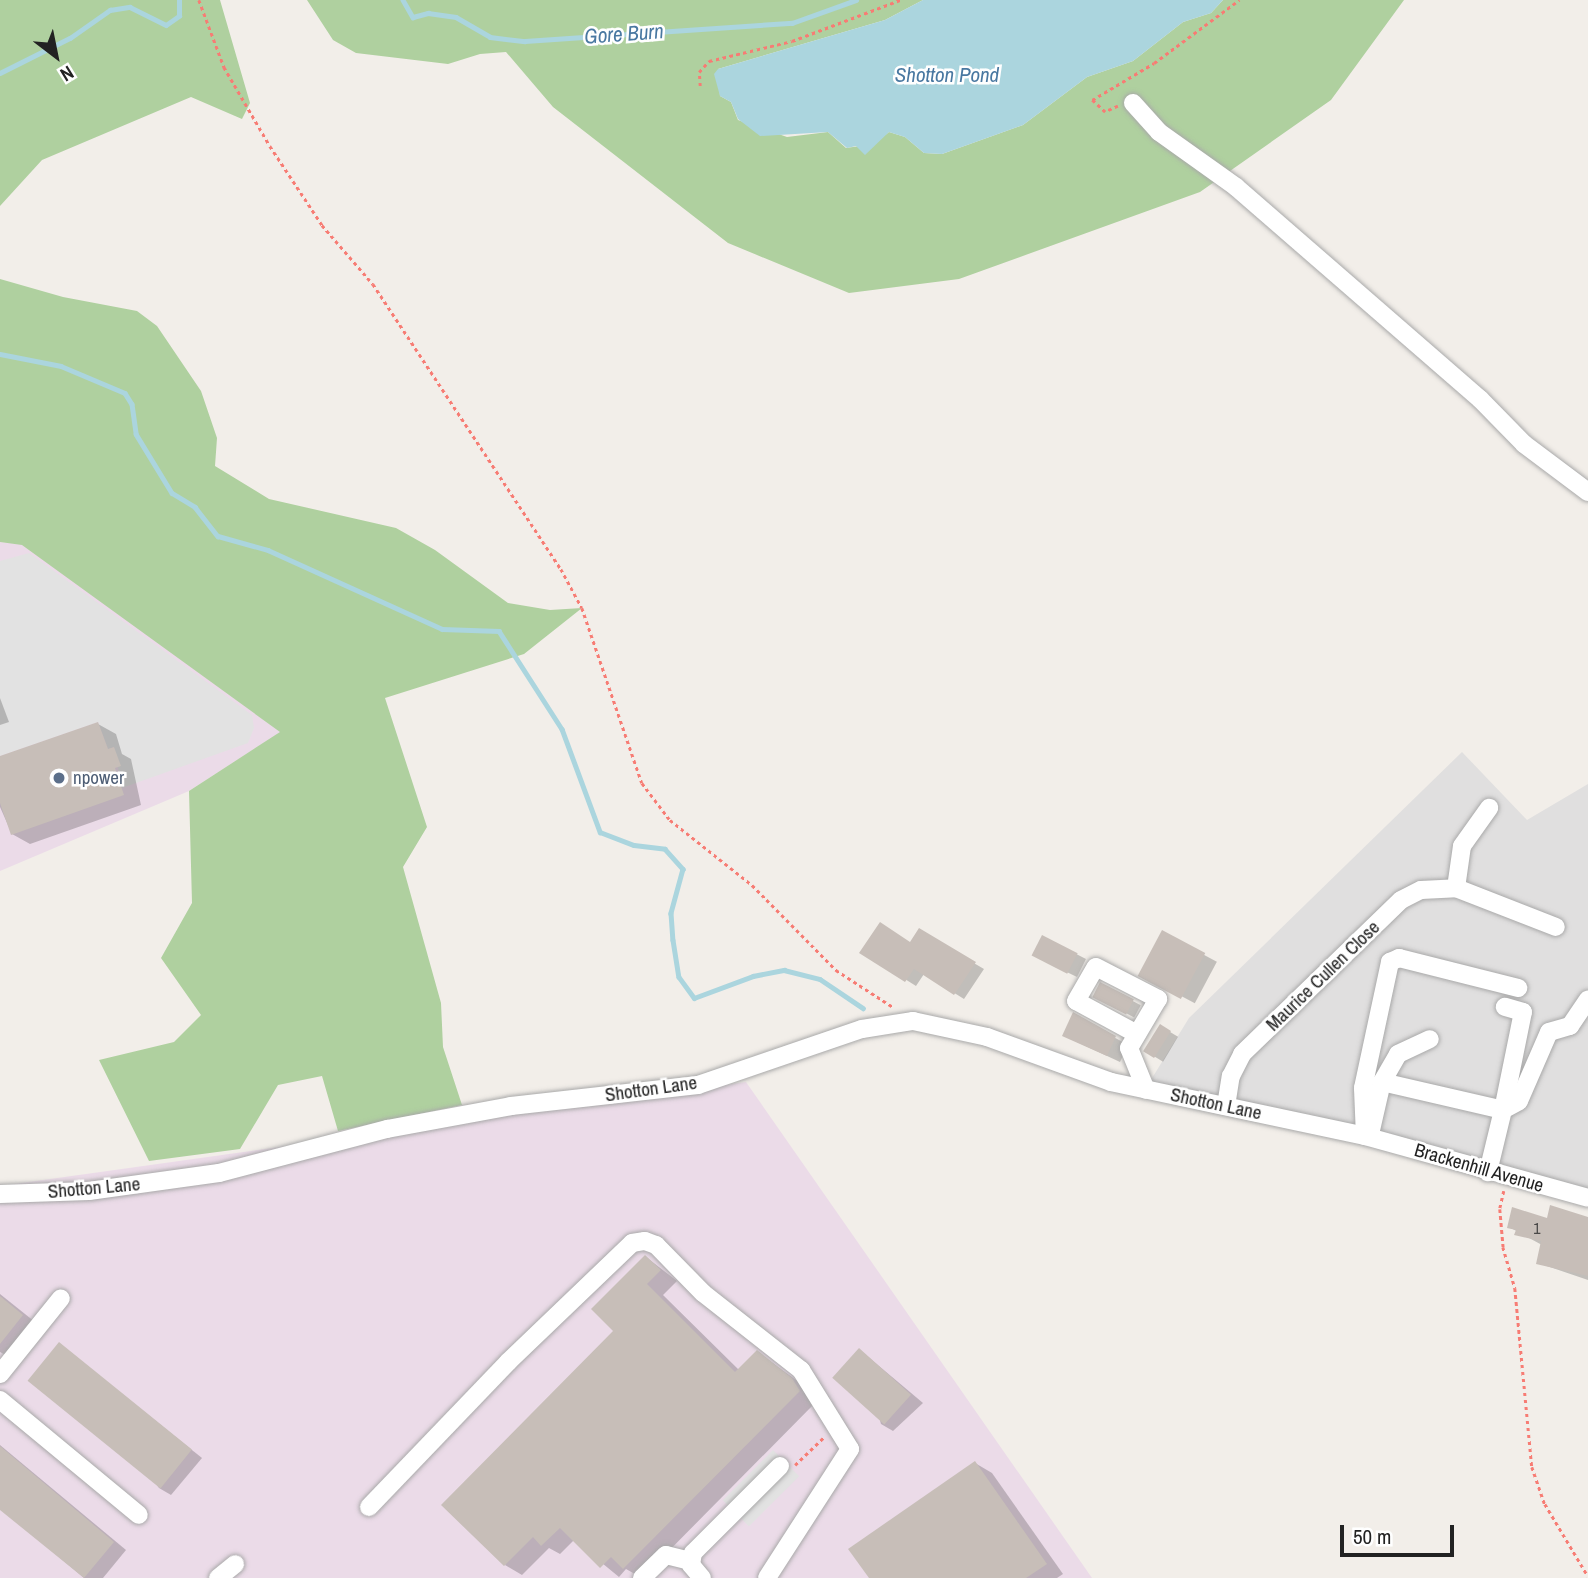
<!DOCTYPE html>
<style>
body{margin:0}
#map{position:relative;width:1588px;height:1578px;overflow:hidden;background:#f2eee9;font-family:"Archivo Narrow",sans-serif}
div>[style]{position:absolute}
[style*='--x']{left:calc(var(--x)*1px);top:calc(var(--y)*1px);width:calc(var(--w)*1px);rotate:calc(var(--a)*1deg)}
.residential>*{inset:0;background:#e0dfdf}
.industrial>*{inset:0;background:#ebdbe8}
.forest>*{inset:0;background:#afd09f}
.parking>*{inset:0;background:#e2e2e2;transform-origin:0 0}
.water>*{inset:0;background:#abd5de}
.shadow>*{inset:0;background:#0003;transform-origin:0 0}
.stream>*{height:4.5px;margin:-2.25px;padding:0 2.25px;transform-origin:2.25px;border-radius:2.25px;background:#abd5de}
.building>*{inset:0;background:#c7beb8;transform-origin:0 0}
.path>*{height:2.5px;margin-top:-1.25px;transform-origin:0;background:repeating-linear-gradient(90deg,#f77c74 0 3.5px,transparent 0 7px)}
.roads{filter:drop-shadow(0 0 2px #a9a9a9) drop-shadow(0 0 2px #a9a9a9)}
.minor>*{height:18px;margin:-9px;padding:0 9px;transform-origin:9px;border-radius:9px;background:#fff}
.dots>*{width:19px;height:19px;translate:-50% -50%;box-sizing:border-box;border:4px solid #fff;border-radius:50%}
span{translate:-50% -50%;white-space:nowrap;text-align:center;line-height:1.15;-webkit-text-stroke:5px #fff;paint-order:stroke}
.number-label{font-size:16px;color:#4b4948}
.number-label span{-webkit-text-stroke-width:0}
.service-label{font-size:19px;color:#4e5e75}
.left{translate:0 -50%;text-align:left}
.street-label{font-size:19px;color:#222}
.water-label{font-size:21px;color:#4978a1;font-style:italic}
.north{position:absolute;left:21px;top:21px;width:70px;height:70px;-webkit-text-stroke:5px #fff;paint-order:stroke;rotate:148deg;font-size:19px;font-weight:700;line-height:28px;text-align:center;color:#222}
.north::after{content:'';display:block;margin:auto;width:24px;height:32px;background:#222;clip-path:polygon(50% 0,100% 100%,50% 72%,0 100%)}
.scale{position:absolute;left:1340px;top:1525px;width:114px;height:32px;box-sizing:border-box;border:4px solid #222;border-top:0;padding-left:9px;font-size:21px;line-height:24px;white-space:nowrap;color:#222;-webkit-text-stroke:5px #fff;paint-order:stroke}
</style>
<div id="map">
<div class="residential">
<div style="clip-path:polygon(1462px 752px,1527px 820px,1588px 784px,1588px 1200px,1149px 1083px,1189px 1018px)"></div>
</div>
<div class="industrial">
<div style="clip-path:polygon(0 542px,22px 544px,281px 732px,189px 791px,0 871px)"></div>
<div style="clip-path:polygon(746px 1082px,1092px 1578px,0 1578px,0 1186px)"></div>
</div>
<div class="forest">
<div style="clip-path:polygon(0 0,220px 0,250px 103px,242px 119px,191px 97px,42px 160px,0 206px)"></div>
<div style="clip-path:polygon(307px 0,923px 0,885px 20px,718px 69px,720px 96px,731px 102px,738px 120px,787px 137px,828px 132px,846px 148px,874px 144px,889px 132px,905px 137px,924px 153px,942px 154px,1023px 125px,1087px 77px,1133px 61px,1183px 22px,1211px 13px,1223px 0,1404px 0,1331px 100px,1200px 192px,959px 279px,849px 293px,728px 243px,553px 107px,506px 52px,480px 54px,448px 64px,356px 53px,333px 40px)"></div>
<div style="clip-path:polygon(0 279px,63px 297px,137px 311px,157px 326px,201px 391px,217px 438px,215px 466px,269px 499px,396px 528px,435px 550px,508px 603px,550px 610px,582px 608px,524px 654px,385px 698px,427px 827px,403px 867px,441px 1003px,443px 1047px,462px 1105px,338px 1131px,322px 1076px,278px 1085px,240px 1149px,149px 1161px,99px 1060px,174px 1042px,201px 1015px,161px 958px,192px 903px,189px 791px,280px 732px,22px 545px,0 542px)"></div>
</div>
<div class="parking">
<div style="clip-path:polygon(29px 553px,252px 715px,254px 728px,248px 743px,122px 788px,114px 747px,108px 749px,98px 722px,0 756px,0 561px)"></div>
<div style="left:773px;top:1450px;width:37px;height:71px;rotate:45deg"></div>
</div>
<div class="water">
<div style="clip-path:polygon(923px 0,1223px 0,1211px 13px,1183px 22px,1133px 61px,1087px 77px,1023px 125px,942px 154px,924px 153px,905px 137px,889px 132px,865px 155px,856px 146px,847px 148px,828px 132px,760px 136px,738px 119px,731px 102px,720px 96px,714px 74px,718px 69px,885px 20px)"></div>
</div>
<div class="shadow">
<div style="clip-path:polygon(0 698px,9px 722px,0 725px)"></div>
<div style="clip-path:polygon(98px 724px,116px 734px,122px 754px,131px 759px,141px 805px,30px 844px,12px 834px,0 807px,0 758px)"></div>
<div style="clip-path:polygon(919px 931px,984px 969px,964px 999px,924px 974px,916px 986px,862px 952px,910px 944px)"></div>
<div style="left:1163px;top:933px;width:61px;height:47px;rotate:28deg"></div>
<div style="clip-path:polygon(1043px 937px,1086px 959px,1077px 977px,1042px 960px)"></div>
<div style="left:1101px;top:984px;width:45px;height:14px;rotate:28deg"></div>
<div style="clip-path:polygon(1074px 1015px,1128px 1045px,1120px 1062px,1077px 1042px)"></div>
<div style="left:1160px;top:1026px;width:21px;height:29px;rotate:31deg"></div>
<div style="clip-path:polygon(1588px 1218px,1588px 1280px,1538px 1263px,1542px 1245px,1509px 1227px)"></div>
<div style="clip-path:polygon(646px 1257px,677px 1281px,663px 1295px,739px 1370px,757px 1352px,810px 1390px,817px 1401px,642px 1578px,626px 1569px,619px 1577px,574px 1540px,560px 1554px,549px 1548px,522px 1575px,505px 1565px,615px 1331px)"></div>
<div style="clip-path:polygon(0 1294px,40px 1326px,13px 1359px,0 1352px)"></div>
<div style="clip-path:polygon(59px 1344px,202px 1458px,171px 1495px,159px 1488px)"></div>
<div style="clip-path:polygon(860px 1350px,923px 1403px,893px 1431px,881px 1424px)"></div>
<div style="clip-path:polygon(0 1445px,126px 1550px,103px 1578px,84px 1578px,0 1507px)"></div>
<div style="clip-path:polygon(975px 1463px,992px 1473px,1063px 1574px,1057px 1578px,871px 1578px)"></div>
</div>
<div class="stream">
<div style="--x:403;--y:0;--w:20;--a:60"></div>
<div style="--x:413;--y:17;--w:16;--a:-15"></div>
<div style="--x:428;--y:13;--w:28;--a:8"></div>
<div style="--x:456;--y:17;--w:39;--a:30"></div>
<div style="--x:490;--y:37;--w:35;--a:7"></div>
<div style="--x:525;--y:41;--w:268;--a:-3.9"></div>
<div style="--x:792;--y:23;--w:68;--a:-19.8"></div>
<div style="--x:0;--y:73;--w:78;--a:-26.6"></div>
<div style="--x:70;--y:38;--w:49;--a:-35"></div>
<div style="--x:110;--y:10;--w:20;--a:-9"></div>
<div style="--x:130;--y:7;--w:40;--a:26.6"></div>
<div style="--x:166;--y:25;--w:16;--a:-35"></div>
<div style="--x:179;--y:16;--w:16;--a:-90"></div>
<div style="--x:0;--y:354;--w:62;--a:11.1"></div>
<div style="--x:61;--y:366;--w:69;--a:22.9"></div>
<div style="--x:125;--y:393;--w:13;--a:58"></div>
<div style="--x:132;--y:404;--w:30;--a:82"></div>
<div style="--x:136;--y:434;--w:69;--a:58.6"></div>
<div style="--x:172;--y:493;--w:27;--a:31"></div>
<div style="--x:195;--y:507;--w:37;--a:52"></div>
<div style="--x:218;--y:536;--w:52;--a:15.6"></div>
<div style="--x:268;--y:550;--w:191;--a:24.4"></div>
<div style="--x:442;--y:629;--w:57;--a:2"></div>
<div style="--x:499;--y:631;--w:117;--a:57.3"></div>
<div style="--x:562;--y:729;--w:110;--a:69.7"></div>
<div style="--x:600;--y:832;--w:36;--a:21"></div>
<div style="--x:634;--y:845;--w:31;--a:7"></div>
<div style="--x:665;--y:849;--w:27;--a:48"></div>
<div style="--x:683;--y:869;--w:46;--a:105.3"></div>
<div style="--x:671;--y:913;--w:27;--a:86"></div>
<div style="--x:673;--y:940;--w:37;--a:81"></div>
<div style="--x:679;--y:977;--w:26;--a:54"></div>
<div style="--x:694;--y:998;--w:63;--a:-20.4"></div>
<div style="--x:753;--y:976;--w:32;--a:-11"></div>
<div style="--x:784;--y:970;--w:37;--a:14"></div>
<div style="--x:820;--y:979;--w:52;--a:34"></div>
</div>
<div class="building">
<div style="clip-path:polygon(98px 722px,108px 749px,114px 747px,121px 766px,115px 768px,124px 795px,11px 835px,0 803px,0 756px)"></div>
<div style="clip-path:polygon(880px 922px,910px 942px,919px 928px,976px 962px,954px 995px,914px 969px,905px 982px,859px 953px)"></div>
<div style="left:1162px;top:930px;width:49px;height:52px;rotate:28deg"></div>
<div style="left:1042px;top:935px;width:40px;height:23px;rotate:27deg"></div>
<div style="left:1100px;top:982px;width:38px;height:17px;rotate:27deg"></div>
<div style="clip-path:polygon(1073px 1012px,1116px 1036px,1107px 1056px,1062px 1036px)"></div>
<div style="left:1160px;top:1024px;width:13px;height:32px;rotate:32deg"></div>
<div style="clip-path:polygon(1550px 1205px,1588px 1217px,1588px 1276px,1536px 1264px,1541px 1241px,1514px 1235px,1516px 1230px,1507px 1228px,1512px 1207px,1547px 1218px)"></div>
<div style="clip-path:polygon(645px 1255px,661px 1270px,647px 1284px,735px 1372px,757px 1350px,792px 1378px,800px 1391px,623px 1569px,611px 1557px,600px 1568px,560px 1528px,541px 1546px,533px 1537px,504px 1566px,441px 1505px,613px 1331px,591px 1309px)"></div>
<div style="clip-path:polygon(0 1296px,23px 1315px,0 1344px)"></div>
<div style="left:59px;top:1342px;width:171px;height:50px;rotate:39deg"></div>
<div style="left:859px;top:1348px;width:70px;height:40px;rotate:42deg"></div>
<div style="clip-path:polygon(0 1446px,114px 1542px,84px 1578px,0 1510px)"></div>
<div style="clip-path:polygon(975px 1461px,1047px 1564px,1026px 1578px,869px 1578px,848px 1549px)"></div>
</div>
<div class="path">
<div style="--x:199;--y:0;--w:72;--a:69.5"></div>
<div style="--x:224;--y:67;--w:91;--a:59.8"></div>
<div style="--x:270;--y:146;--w:95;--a:56.6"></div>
<div style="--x:322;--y:225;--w:78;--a:49.2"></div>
<div style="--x:373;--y:284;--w:341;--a:56.6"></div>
<div style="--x:561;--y:569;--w:44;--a:61.7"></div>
<div style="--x:582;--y:608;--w:185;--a:71.1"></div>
<div style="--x:642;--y:783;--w:46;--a:52.9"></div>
<div style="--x:670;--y:820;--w:105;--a:38.4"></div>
<div style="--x:752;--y:885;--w:120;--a:45.3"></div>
<div style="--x:836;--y:970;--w:68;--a:33"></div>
<div style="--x:700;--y:86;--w:14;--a:-94"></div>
<div style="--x:699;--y:72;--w:15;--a:-48"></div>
<div style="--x:709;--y:61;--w:85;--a:-13.5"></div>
<div style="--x:792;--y:41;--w:116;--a:-20.8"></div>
<div style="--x:1118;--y:106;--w:14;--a:155"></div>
<div style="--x:1105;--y:112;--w:18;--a:-137"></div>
<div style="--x:1092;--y:100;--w:72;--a:-30.8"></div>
<div style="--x:1154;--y:63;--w:106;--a:-36.5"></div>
<div style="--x:1504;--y:1191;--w:18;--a:103"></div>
<div style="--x:1500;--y:1209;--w:38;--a:85"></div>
<div style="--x:1503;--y:1247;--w:43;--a:73.7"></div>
<div style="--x:1515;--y:1288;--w:180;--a:84.6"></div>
<div style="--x:1532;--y:1467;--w:39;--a:71"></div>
<div style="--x:1545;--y:1504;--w:84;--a:59.2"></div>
<div style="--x:795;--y:1465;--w:39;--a:-44"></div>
</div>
<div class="roads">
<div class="minor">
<div style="--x:1133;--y:103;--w:39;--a:48"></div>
<div style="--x:1159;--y:132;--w:95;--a:35.5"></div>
<div style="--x:1236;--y:187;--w:323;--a:41"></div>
<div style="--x:1480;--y:399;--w:63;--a:45.6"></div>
<div style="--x:1524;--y:444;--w:80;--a:36.9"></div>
<div style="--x:1456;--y:888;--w:42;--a:-81.9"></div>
<div style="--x:1462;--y:846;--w:47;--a:-54.6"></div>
<div style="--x:1137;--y:1034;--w:69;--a:-151.6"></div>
<div style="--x:1076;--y:1001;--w:39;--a:-60"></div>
<div style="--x:1096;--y:967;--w:70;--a:27.3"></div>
<div style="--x:1158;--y:999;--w:57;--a:120.6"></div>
<div style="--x:1129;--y:1048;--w:45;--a:68"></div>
<div style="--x:1382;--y:1082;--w:124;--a:13"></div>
<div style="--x:1503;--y:1110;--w:64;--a:103.6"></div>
<div style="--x:1226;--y:1106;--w:30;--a:-81"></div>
<div style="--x:1231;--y:1076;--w:25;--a:-63"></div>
<div style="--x:1242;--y:1054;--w:221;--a:-44.1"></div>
<div style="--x:1401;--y:900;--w:22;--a:-27"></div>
<div style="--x:1421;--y:890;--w:35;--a:-3"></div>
<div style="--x:1456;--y:888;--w:107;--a:21.3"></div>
<div style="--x:1503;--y:1110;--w:18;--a:-29"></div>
<div style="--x:1519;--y:1101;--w:75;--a:-66.5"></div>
<div style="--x:1549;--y:1032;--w:22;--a:-16"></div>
<div style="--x:1570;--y:1026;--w:32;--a:-56"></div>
<div style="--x:1503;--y:1110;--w:100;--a:-78.5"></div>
<div style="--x:1523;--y:1012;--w:19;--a:-164"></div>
<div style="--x:1371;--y:1130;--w:49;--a:-77.1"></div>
<div style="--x:1382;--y:1082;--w:32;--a:-60"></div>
<div style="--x:1398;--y:1054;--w:35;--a:-25"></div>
<div style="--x:1365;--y:1136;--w:48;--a:-92.4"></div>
<div style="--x:1363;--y:1088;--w:129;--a:-77.9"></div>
<div style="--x:1390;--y:962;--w:10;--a:-24"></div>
<div style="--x:1399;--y:958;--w:123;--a:14.1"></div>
<div style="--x:0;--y:1194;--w:89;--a:-1.9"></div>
<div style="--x:89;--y:1191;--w:131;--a:-7.9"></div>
<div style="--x:219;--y:1173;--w:174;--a:-14.7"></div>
<div style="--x:387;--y:1129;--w:126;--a:-10.5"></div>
<div style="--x:511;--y:1106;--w:188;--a:-6.4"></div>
<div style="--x:698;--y:1085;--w:173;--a:-18.9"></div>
<div style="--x:862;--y:1029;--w:52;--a:-8.9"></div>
<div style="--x:913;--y:1021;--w:76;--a:12.2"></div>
<div style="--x:987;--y:1037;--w:132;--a:19.9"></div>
<div style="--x:1111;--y:1082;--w:260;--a:12"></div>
<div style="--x:1365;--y:1136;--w:231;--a:15.5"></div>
<div style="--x:0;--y:1374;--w:97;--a:-51.2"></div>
<div style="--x:0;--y:1400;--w:180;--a:39.6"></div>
<div style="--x:369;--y:1507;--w:201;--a:-46.2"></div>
<div style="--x:508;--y:1362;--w:172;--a:-43.8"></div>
<div style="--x:632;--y:1243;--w:13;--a:-9"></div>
<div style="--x:645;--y:1241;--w:12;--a:20"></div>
<div style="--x:656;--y:1245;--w:67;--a:45.6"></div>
<div style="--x:703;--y:1293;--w:125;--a:38.2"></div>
<div style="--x:801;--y:1370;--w:93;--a:58.2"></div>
<div style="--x:850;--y:1449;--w:153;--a:122.8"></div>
<div style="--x:218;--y:1578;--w:22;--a:-39"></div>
<div style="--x:642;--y:1578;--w:33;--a:-44"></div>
<div style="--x:666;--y:1555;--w:25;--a:14"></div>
<div style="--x:702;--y:1578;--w:17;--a:-130"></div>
<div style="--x:691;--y:1565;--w:12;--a:-81"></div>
<div style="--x:693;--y:1553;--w:123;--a:-45"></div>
</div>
</div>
<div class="dots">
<div style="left:59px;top:778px;background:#5c6f8a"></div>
</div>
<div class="number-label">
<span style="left:1537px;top:1228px">1</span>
</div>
<div class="service-label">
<span class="left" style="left:73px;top:778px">npower</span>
</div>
<div class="street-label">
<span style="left:1323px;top:976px;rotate:-44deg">Maurice Cullen Close</span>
<span style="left:651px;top:1089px;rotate:-8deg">Shotton Lane</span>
<span style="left:1216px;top:1104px;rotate:12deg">Shotton Lane</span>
<span style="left:1479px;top:1168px;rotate:16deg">Brackenhill Avenue</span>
<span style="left:94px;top:1188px;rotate:-5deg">Shotton Lane</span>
</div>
<div class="water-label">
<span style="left:624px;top:34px;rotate:-4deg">Gore Burn</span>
<span style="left:947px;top:75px">Shotton Pond</span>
</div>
<div class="north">N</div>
<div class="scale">50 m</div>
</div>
